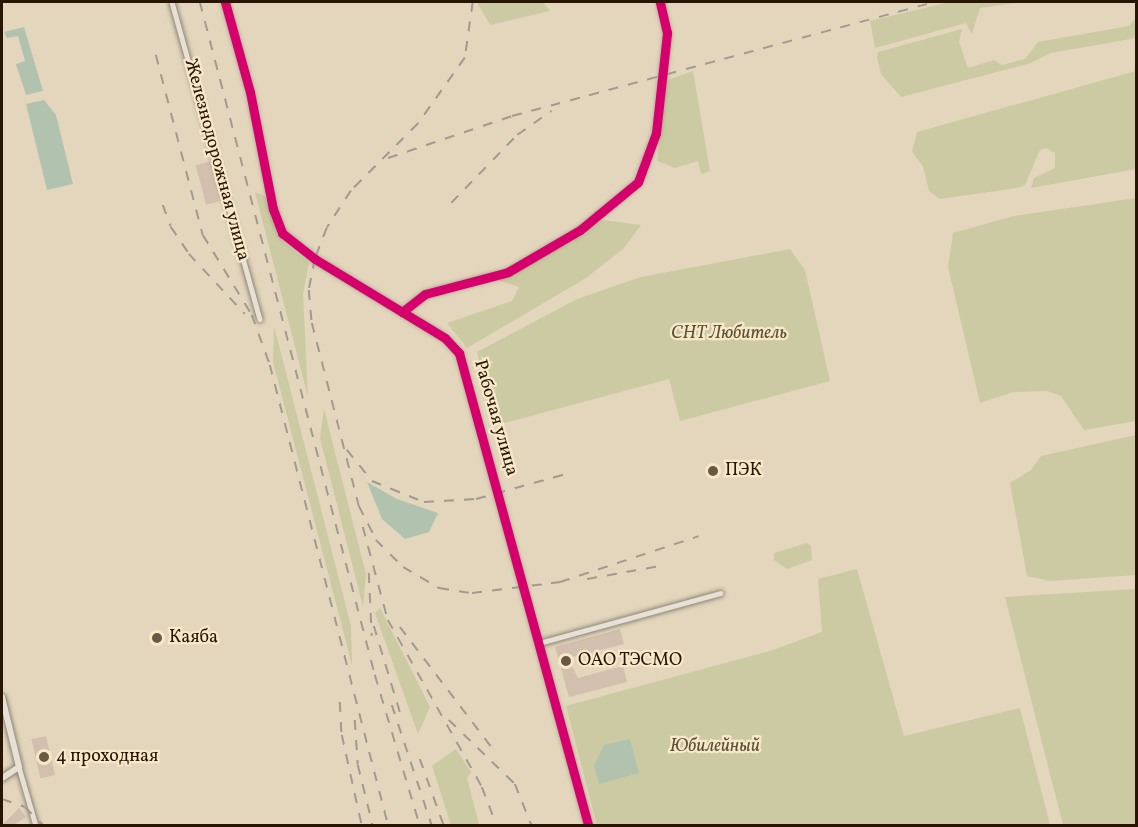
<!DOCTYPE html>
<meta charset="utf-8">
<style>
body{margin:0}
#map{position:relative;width:1138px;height:827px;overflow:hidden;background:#e3d6bd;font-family:Vollkorn,serif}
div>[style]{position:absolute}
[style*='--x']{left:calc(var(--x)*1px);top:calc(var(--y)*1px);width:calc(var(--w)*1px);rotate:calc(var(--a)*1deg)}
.green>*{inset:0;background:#cbcaa2}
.water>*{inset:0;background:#b1c3ae}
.building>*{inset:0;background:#d2bfae;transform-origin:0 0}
.roads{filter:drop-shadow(0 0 2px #8f8676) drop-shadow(0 0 2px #8f8676)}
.minor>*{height:4.5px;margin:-2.25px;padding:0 2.25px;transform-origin:2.25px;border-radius:2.25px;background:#e7e1d5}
.tertiary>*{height:5px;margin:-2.5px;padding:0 2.5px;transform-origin:2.5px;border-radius:2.5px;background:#e7e1d5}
.secondary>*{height:6px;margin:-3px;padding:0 3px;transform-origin:3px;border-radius:3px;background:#e7e1d5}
.rail>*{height:1.5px;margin-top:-0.75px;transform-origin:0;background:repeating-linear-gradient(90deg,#a29a90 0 10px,transparent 0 20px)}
.cycleway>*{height:9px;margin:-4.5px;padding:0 4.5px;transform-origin:4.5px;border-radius:4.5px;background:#d6006c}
.dots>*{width:16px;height:16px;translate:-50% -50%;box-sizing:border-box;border:3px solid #f7e8ca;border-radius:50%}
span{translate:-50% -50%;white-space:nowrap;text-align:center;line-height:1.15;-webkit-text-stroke:4.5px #f7e8ca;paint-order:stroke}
.street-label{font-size:18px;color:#271402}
.park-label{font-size:18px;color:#5a5132;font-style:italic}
.poi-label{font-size:18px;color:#271402}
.left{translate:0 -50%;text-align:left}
.frame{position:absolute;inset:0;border:3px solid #271402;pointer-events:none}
</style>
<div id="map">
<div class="green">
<div style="clip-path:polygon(477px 2px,543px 2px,550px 11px,490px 25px)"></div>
<div style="clip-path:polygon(950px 2px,1023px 2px,980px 8px,972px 34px,966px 23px,875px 48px,870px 21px)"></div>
<div style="clip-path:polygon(1136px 18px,1136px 38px,1051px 53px,1028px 64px,901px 97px,881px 74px,877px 58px,878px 52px,962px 29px,959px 42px,968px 68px,994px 60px,1002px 65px,1025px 59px,1038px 42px,1129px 26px)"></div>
<div style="clip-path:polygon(693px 71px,710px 171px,701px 174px,698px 161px,675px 168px,657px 161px,667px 80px)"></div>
<div style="clip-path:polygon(1136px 71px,1136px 169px,1031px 188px,1034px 178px,1055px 168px,1055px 153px,1046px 148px,1040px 150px,1025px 185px,1017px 188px,940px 199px,929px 191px,923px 166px,912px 152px,917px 132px)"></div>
<div style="clip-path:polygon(255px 192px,265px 196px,283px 242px,309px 263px,303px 294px,308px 397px)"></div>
<div style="clip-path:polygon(1136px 198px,1136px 421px,1084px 430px,1061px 396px,1047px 391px,1013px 392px,980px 403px,948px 267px,953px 233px,1014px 216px)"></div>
<div style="clip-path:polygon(603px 220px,641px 225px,623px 249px,586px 278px,467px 348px,447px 323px,512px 301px,519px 287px,494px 279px,547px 255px)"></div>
<div style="clip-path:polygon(790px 249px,805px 270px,830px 381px,680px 421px,669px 379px,497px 425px,477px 352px,577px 299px,641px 277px)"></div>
<div style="clip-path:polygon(274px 326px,351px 626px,352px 665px,273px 362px)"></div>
<div style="clip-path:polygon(324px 409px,366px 574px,363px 607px,320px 438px)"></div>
<div style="clip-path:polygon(1136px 435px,1136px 575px,1050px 581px,1027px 576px,1010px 483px,1031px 470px,1041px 456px)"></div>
<div style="clip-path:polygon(806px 543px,811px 546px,812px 560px,787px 569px,774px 560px,774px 553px)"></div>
<div style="clip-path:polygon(857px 569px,904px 736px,1020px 708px,1050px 825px,597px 825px,566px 706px,770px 651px,822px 632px,818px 579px)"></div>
<div style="clip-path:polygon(1136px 589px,1136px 825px,1063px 825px,1005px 597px)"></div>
<div style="clip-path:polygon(380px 608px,430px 707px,418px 734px,375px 613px)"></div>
<div style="clip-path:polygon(456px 749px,471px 772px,467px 778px,479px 825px,451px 825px,432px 766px)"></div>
</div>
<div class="water">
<div style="clip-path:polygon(24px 27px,43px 91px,26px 95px,16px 64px,25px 61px,18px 36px,7px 38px,4px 32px)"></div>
<div style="clip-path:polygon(44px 100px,56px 115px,73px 184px,47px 190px,26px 104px)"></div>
<div style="clip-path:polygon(367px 482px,397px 499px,438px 513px,429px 532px,405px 539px,382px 519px)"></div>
<div style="clip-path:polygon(630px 739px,639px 773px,599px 784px,594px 765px,604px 745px)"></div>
</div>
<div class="building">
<div style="left:211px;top:161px;width:41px;height:16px;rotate:75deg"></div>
<div style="clip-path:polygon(620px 629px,624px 644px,568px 658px,578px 678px,623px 666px,627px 682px,569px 697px,555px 647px)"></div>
<div style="left:46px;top:736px;width:40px;height:15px;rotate:77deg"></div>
<div style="clip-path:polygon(19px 808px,26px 817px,14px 825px,2px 825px)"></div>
</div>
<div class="roads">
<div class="minor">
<div style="--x:172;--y:2;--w:329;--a:74.5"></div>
<div style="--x:402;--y:312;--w:29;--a:-38"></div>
<div style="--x:425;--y:294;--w:86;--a:-14.8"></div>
<div style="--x:508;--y:272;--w:83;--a:-30.3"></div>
<div style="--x:580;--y:230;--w:75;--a:-39.6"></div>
<div style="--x:638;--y:182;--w:52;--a:-69.8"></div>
<div style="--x:656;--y:133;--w:101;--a:-83.7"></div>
<div style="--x:667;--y:33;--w:32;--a:-103"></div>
<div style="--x:539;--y:643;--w:188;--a:-15.4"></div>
<div style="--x:19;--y:767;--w:61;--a:73.9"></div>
</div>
<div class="tertiary">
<div style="--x:225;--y:2;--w:93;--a:74.5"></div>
<div style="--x:250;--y:92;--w:119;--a:78.9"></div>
<div style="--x:273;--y:209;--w:26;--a:69"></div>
<div style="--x:282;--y:233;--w:42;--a:38.2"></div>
<div style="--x:315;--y:259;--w:152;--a:31.3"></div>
<div style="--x:445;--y:338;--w:21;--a:47"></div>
<div style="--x:459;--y:353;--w:490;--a:74.7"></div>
</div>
<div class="secondary">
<div style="--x:2;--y:697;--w:72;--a:76.3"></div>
<div style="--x:19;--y:767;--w:20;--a:147"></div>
</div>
</div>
<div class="rail">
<div style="--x:200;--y:2;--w:695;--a:75.42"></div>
<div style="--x:375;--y:675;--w:158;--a:73.4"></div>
<div style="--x:473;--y:2;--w:57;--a:98.1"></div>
<div style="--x:465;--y:58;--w:81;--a:125.5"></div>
<div style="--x:418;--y:124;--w:95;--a:135"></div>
<div style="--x:351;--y:191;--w:44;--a:123"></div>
<div style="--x:327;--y:228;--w:33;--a:111"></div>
<div style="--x:315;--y:259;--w:32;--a:101"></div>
<div style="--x:309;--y:290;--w:33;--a:85"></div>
<div style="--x:312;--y:323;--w:189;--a:75.6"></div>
<div style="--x:359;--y:506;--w:38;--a:63"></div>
<div style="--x:376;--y:540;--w:38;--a:45"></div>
<div style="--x:403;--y:567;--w:42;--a:30.3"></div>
<div style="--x:439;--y:588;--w:33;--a:9"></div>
<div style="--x:472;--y:593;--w:89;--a:-7.1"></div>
<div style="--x:560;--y:582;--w:146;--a:-18.3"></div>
<div style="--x:156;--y:55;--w:186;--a:75.4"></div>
<div style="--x:203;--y:235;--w:94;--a:58.5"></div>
<div style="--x:252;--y:315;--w:53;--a:70.2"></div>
<div style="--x:270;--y:365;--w:476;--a:75.6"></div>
<div style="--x:388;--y:158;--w:131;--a:-18.7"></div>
<div style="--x:512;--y:116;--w:438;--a:-15.1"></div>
<div style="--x:451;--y:203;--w:95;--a:-45.9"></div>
<div style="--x:517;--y:135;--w:42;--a:-35.2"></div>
<div style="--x:163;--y:205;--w:23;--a:70"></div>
<div style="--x:171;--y:227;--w:32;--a:56"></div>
<div style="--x:189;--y:254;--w:82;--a:47"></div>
<div style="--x:347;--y:450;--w:40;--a:51"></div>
<div style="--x:372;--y:481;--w:56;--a:22"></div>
<div style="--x:424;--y:502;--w:52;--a:-3.3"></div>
<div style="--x:476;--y:499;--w:98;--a:-15.5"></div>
<div style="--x:363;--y:527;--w:96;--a:75"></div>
<div style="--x:388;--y:620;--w:192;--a:60.6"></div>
<div style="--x:482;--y:787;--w:42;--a:69"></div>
<div style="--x:369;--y:573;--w:63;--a:87.3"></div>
<div style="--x:587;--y:579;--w:74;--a:-10.1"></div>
<div style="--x:374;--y:626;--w:90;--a:73.2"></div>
<div style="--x:400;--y:627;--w:158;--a:52.7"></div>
<div style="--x:340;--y:702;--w:33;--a:87"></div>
<div style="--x:342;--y:735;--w:93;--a:77.6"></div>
<div style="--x:392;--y:705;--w:127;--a:71.7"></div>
<div style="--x:355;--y:720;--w:45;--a:86.2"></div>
<div style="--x:358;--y:765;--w:63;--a:76.2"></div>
<div style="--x:449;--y:720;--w:92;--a:44.1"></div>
<div style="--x:515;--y:784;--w:45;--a:68"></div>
<div style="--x:420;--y:759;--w:71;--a:70.3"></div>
<div style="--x:2;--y:799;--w:24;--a:19"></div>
<div style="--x:25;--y:807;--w:27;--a:45"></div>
</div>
<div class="cycleway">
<div style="--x:225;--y:2;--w:93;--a:74.5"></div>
<div style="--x:250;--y:92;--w:119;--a:78.9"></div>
<div style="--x:273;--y:209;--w:26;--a:69"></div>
<div style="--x:282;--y:233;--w:42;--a:38.2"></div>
<div style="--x:315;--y:259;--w:152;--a:31.3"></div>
<div style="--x:445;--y:338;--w:21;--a:47"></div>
<div style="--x:459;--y:353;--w:490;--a:74.7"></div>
<div style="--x:402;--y:312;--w:29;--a:-38"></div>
<div style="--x:425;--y:294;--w:86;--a:-14.8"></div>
<div style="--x:508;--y:272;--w:83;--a:-30.3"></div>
<div style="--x:580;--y:230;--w:75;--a:-39.6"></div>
<div style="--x:638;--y:182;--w:52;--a:-69.8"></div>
<div style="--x:656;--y:133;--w:101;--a:-83.7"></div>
<div style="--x:667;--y:33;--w:32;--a:-103"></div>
</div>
<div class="dots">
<div style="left:713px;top:471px;background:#695843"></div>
<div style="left:157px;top:638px;background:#695843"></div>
<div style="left:566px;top:661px;background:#695843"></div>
<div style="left:44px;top:757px;background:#695843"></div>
</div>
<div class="street-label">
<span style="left:216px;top:160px;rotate:75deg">Железнодорожная улица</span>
<span style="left:495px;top:418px;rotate:74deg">Рабочая улица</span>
</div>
<div class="park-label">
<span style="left:729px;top:334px">СНТ Любитель</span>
<span style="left:715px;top:747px">Юбилейный</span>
</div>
<div class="poi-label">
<span class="left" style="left:725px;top:471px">ПЭК</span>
<span class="left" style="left:169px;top:638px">Каяба</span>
<span class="left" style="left:578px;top:661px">ОАО ТЭСМО</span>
<span class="left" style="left:56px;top:757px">4 проходная</span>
</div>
<div class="frame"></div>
</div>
